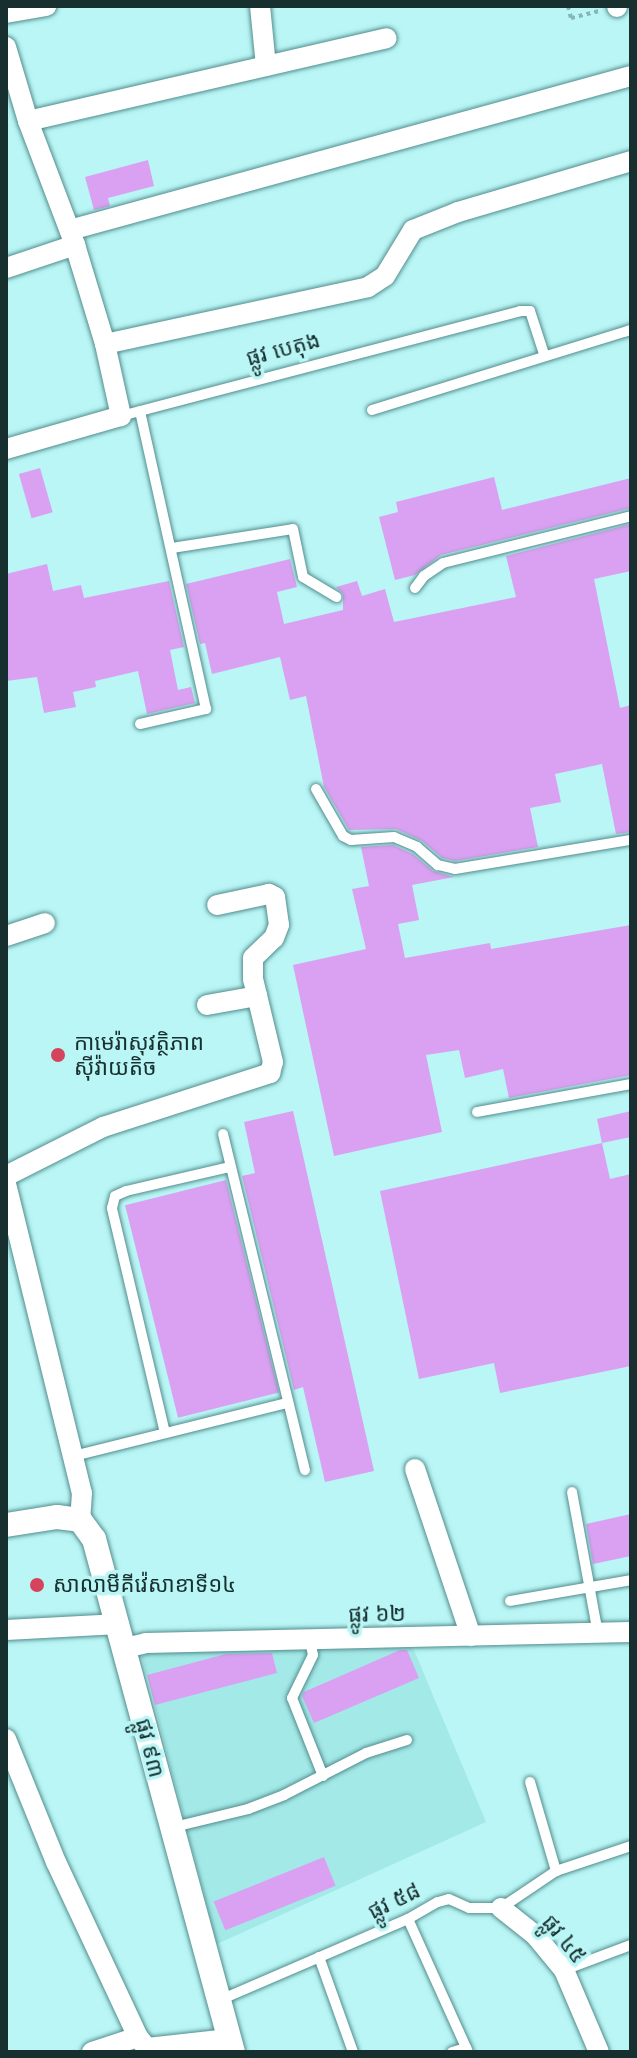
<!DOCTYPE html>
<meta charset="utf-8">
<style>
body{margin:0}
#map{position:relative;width:637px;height:2058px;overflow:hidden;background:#b9f6f5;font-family:Quicksand,"Noto Sans Khmer",sans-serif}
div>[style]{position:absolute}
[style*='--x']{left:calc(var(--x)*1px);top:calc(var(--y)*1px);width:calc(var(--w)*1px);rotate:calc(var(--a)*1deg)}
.built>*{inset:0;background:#a3e9e8}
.building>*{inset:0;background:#daa1f2;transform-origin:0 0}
.path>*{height:4px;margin-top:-2px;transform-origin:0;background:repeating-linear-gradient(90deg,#86b7b6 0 4px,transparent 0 8px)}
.roads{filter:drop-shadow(0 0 2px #538d8d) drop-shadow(0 0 2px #538d8d)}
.service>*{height:10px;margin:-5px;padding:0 5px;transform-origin:5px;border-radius:5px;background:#fff}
.minor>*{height:20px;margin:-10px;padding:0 10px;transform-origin:10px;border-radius:10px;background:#fff}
.tertiary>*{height:24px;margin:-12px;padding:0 12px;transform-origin:12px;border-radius:12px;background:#fff}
.dots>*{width:22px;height:22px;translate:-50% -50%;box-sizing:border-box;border:4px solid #b9f6f5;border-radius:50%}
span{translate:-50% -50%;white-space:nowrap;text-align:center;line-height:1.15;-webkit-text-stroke:7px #b9f6f5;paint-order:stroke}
.street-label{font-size:22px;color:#172f2f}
.poi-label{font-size:22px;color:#172f2f}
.left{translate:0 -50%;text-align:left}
.frame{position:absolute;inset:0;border:8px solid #172f2f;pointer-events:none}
</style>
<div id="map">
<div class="built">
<div style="clip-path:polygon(399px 1640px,414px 1650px,486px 1822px,217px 1944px,142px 1657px,157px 1646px)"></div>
</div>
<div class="building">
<div style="clip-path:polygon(148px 160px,154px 186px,108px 198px,110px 206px,94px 210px,85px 177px)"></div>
<div style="left:40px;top:468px;width:46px;height:22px;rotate:74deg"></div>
<div style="clip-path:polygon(494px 477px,502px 510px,631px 478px,631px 508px,441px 555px,415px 575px,395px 580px,379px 517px,398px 512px,396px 502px)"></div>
<div style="clip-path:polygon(631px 524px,631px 571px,594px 579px,620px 708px,631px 705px,631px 832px,616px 834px,602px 764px,555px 774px,561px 802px,530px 808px,538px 847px,455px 861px,442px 858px,422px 841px,396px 829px,349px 830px,324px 787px,306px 696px,290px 700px,280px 657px,212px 674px,205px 643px,200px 644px,186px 584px,290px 559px,297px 587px,277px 592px,284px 624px,343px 610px,343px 594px,336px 587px,357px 581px,362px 596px,385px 589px,394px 622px,516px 597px,506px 556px)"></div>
<div style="clip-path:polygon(47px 564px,53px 591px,81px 585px,84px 598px,169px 581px,184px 647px,170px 650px,178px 690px,191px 687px,195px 703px,147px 714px,138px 671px,95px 681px,96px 687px,73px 692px,76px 707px,44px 713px,37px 677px,6px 681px,6px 574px)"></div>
<div style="clip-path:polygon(393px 845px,413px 854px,433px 871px,454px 877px,412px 885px,419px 920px,398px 924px,405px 958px,490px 943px,491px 949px,631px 925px,631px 1075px,509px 1098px,503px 1069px,465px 1078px,459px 1050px,426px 1055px,442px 1132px,334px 1156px,293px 965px,366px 949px,352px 889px,369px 886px,361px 847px)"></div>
<div style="clip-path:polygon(293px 1111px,374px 1471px,325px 1482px,303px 1387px,294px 1390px,242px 1176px,255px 1173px,244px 1122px)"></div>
<div style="clip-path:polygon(631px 1111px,631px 1137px,602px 1143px,597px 1119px)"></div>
<div style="clip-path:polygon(602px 1143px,610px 1179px,631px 1174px,631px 1366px,500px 1393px,494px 1363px,419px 1379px,380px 1191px)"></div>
<div style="left:226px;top:1180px;width:219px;height:104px;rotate:76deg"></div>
<div style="clip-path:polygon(631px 1514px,631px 1556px,593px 1564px,586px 1524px)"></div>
<div style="clip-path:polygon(400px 1650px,407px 1650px,419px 1678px,314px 1723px,302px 1696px,304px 1692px)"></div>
<div style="clip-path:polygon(272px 1653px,277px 1673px,155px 1705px,147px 1675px,226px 1654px)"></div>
<div style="left:324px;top:1857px;width:31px;height:119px;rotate:68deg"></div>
</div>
<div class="path">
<div style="--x:568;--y:6;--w:12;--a:76"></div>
<div style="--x:571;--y:18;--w:29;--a:-14"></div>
</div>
<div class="roads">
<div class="service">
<div style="--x:372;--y:410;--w:271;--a:-17.2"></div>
<div style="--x:121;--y:416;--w:413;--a:-14.7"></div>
<div style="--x:520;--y:311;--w:10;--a:0"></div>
<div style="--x:530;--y:311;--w:45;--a:72"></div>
<div style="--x:172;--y:548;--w:122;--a:-8.9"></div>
<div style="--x:293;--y:529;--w:49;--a:78.2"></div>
<div style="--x:303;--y:577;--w:39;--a:31"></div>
<div style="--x:415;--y:588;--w:15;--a:-53"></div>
<div style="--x:424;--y:576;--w:23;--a:-34"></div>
<div style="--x:443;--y:563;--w:194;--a:-14"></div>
<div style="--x:140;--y:724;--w:68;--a:-12.8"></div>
<div style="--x:206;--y:709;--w:305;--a:-102.5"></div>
<div style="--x:316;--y:789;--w:54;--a:60.1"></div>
<div style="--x:343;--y:836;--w:9;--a:27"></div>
<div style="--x:351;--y:840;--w:43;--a:-4"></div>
<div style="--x:394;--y:837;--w:25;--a:23"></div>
<div style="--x:417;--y:847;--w:28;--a:41"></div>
<div style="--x:438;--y:865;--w:17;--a:13"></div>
<div style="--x:455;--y:869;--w:178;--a:-9.4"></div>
<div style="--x:477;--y:1112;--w:157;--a:-10.3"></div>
<div style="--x:223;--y:1134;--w:346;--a:76.3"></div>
<div style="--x:165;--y:1433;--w:231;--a:-103.3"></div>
<div style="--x:112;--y:1208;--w:12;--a:-76"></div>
<div style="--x:115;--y:1196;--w:12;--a:-24"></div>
<div style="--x:126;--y:1191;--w:107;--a:-13"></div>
<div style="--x:74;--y:1456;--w:219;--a:-14"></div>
<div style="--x:572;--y:1492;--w:143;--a:79.6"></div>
<div style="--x:510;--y:1601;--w:123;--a:-9.8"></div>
<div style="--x:310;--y:1640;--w:15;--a:79"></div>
<div style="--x:313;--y:1655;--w:48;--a:116"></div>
<div style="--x:292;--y:1698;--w:84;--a:68.3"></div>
<div style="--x:530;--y:1782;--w:93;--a:73.7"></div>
<div style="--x:170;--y:1828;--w:80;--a:-13.7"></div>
<div style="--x:248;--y:1809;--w:39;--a:-21"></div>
<div style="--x:284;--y:1795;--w:92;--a:-27.1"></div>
<div style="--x:366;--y:1753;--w:43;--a:-17.6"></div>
<div style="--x:408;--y:1919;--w:146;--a:65.7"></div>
<div style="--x:319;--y:1957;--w:101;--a:70.3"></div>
<div style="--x:564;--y:1970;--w:72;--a:-20.5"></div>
<div style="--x:220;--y:2000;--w:205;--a:-23.3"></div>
<div style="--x:408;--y:1919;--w:34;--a:-30"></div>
<div style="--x:438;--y:1902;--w:11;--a:-15"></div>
<div style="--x:449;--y:1899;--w:22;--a:24"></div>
<div style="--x:469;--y:1908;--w:32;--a:0"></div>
<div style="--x:501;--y:1908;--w:66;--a:-33.9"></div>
<div style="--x:556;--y:1871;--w:79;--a:-18.4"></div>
<div style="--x:452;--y:2052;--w:15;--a:-16"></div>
</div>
<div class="minor">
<div style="--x:260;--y:6;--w:60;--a:84.3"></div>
<div style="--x:617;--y:6;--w:1;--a:90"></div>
<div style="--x:6;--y:13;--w:41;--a:-9.9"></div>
<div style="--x:6;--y:47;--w:77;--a:73.4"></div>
<div style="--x:28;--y:121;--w:133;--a:69.2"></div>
<div style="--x:75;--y:245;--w:103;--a:73.1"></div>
<div style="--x:105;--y:344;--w:74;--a:77.5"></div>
<div style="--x:121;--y:416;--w:120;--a:164"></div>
<div style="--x:28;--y:121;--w:368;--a:-13"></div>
<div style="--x:70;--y:230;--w:582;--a:-15.35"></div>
<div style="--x:6;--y:268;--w:73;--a:-18.4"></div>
<div style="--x:105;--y:344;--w:269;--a:-12.2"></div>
<div style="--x:368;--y:287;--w:20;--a:-33"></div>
<div style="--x:385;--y:276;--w:54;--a:-58.7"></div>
<div style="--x:413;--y:230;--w:48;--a:-21.8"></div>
<div style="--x:458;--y:212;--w:180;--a:-16.4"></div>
<div style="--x:6;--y:936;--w:41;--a:-18.4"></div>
<div style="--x:207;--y:1005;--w:51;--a:-10.2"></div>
<div style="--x:6;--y:1176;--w:109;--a:-26.8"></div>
<div style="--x:103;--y:1127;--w:176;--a:-17.9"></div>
<div style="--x:270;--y:1073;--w:11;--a:-75"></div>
<div style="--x:273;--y:1062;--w:85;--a:-103.5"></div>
<div style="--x:253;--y:979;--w:21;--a:-90"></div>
<div style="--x:253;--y:958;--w:29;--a:-44"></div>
<div style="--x:274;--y:938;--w:14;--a:-69"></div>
<div style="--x:279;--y:925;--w:28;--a:-98"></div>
<div style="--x:275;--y:897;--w:7;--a:-153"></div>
<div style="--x:269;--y:894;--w:53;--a:168.1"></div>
<div style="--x:6;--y:1184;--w:318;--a:76.2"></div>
<div style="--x:82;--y:1493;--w:27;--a:94"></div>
<div style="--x:415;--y:1469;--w:176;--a:71.5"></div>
<div style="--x:6;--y:1630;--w:113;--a:-3"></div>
<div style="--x:125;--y:1648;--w:22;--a:-13"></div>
<div style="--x:146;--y:1643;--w:485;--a:-1.3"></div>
<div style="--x:6;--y:1739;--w:133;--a:67.9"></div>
<div style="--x:56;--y:1862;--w:193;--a:64.9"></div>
<div style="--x:138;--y:2037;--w:14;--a:51"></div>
<div style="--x:147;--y:2048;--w:82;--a:-6.3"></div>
<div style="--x:501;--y:1908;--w:43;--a:38.5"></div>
<div style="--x:535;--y:1935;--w:45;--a:50.4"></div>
<div style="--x:564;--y:1970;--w:89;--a:66.9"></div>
<div style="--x:92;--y:2052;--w:48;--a:-18.1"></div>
</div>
<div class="tertiary">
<div style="--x:6;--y:1525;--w:52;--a:-8.9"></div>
<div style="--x:57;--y:1517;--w:23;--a:7"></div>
<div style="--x:80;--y:1520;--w:24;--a:54"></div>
<div style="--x:94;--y:1539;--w:531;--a:74.84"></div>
</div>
</div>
<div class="dots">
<div style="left:58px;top:1055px;background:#d5445c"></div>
<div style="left:37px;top:1585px;background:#d5445c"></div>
</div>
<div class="street-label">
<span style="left:283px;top:349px;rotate:-15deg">ផ្លូវ បេតុង</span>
<span style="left:377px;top:1614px;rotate:-1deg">ផ្លូវ ៦២</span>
<span style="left:150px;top:1748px;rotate:76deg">ផ្លូវ ៩៣</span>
<span style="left:394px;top:1901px;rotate:-26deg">ផ្លូវ ៥៨</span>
<span style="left:564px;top:1939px;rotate:51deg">ផ្លូវ ៤៥</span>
</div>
<div class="poi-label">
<span class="left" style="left:74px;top:1055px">កាមេរ៉ាសុវត្ថិភាព<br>ស៊ីវ៉ាយតិច</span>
<span class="left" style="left:53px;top:1585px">សាលាមីគីវ៉េសាខាទី១៤</span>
</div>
<div class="frame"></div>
</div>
